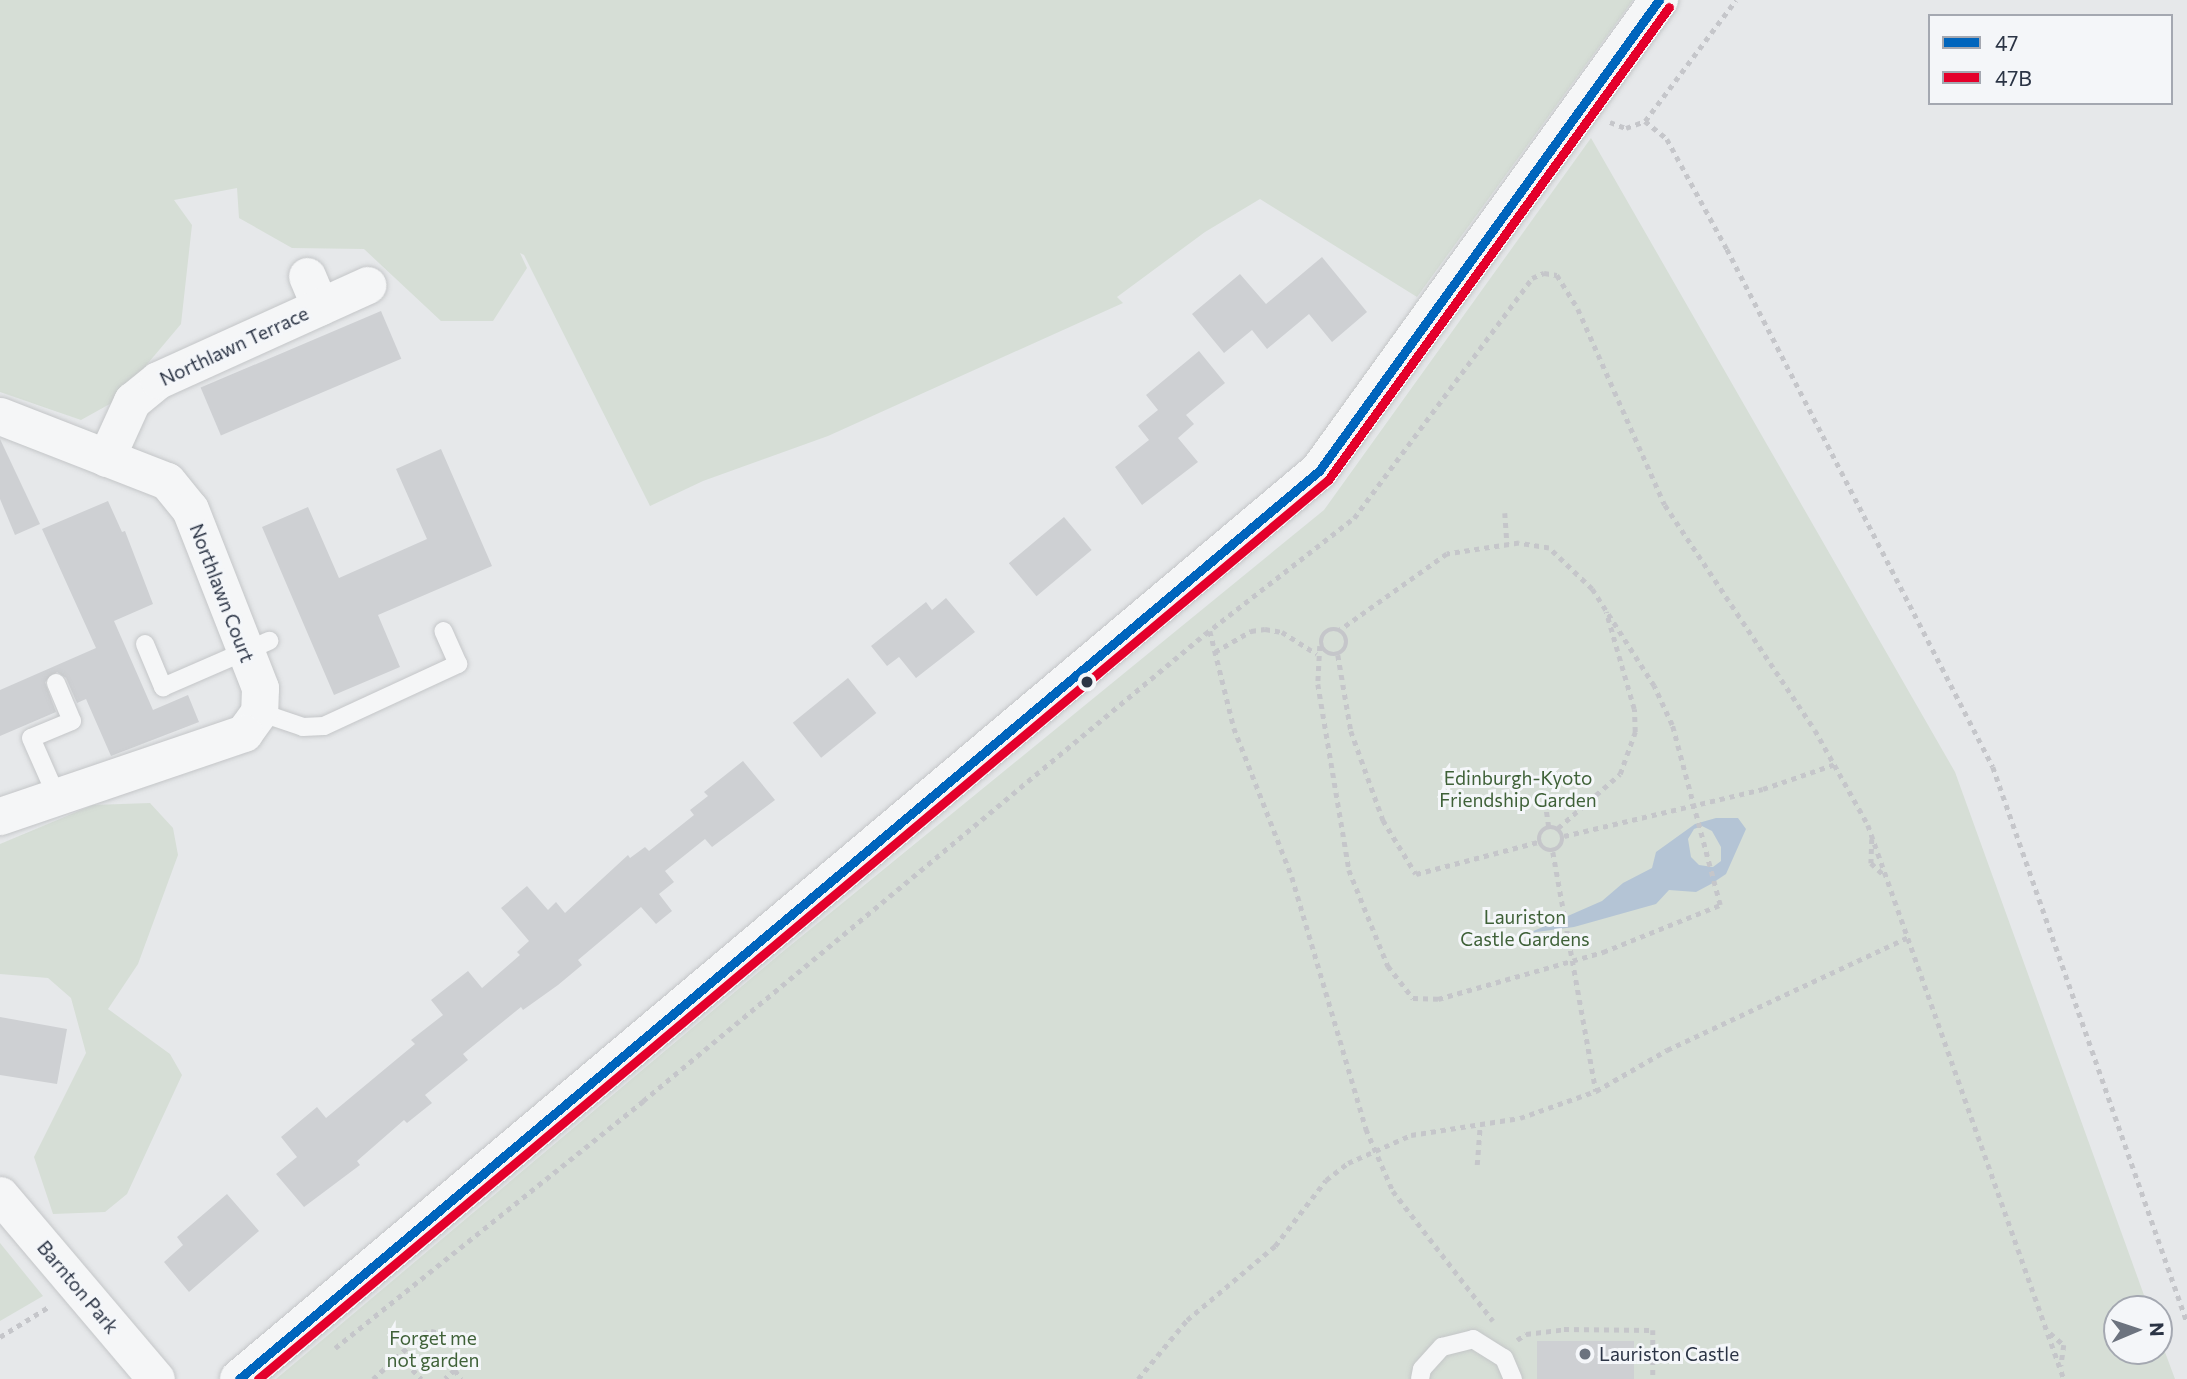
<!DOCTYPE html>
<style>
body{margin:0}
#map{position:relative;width:2187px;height:1379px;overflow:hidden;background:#e6e8ea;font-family:Commissioner,sans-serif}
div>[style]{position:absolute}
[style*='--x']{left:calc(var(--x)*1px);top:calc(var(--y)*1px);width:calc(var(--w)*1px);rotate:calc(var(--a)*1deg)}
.green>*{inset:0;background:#d6ded6}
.water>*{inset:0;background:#b4c4d5}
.building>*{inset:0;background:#ced0d3;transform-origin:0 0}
.path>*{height:4.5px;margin-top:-2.25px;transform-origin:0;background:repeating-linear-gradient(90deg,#c5c6ca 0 5px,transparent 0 10px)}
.path>.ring{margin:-2.25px;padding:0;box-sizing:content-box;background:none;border:4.5px solid #c5c6ca;border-radius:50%}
.roads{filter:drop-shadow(0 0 2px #c4c6c8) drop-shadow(0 0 2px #c4c6c8)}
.service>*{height:18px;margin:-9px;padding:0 9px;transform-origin:9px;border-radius:9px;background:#f5f6f7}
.minor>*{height:37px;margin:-18.5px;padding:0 18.5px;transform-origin:18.5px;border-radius:18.5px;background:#f5f6f7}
.tertiary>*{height:38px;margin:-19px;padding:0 19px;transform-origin:19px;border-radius:19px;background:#f5f6f7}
.bus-1>*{height:9px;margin:-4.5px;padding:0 4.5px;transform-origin:4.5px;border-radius:4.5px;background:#0065bd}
.bus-2>*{height:9px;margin:-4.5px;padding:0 4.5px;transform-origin:4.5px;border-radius:4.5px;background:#e4002b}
.dots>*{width:19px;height:19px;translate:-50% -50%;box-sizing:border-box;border:4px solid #f4f6f9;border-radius:50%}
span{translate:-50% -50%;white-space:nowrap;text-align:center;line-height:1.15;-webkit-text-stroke:6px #f4f6f9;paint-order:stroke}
.street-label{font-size:19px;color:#2b3445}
.park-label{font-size:19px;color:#3f6138}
.poi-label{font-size:19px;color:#2b3445}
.left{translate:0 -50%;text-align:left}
.legend{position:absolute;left:1928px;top:14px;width:245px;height:91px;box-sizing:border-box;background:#f4f6f9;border:2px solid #a4a8b1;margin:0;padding:9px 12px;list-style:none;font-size:21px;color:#2b3445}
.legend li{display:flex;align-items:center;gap:14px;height:35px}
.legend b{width:35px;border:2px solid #a4a8b1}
.north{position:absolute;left:2103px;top:1295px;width:70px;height:70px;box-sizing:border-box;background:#f4f6f9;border:2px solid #a4a8b1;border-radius:50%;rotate:88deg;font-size:19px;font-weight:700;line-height:28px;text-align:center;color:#2b3445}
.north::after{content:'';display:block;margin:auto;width:24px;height:32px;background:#6c737f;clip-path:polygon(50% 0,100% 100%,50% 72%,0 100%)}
</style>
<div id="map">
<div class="green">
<div style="clip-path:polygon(0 0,1633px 0,1417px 297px,1260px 199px,1205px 232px,1117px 297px,1123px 303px,828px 436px,703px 481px,650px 506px,524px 255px,520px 253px,527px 268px,493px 321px,441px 321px,364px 249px,292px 248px,239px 218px,237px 188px,174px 200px,192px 225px,181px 324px,117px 400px,81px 420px,0 392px)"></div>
<div style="clip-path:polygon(1591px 138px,1955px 772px,2149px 1309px,2117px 1309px,2117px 1351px,2159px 1351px,2159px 1336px,2175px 1379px,276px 1379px,780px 954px,1324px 510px)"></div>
<div style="clip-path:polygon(150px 803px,173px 828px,178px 855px,138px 964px,108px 1009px,170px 1054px,182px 1075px,127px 1194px,105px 1212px,53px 1214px,34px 1157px,86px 1053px,71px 998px,48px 978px,0 974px,0 844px,93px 805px)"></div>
<div style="clip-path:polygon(0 1243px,43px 1296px,0 1321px)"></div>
</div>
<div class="water">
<div style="clip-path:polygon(evenodd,1716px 818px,1738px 818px,1746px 829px,1726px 874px,1711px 884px,1696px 892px,1669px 890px,1656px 904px,1574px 927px,1529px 933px,1602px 901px,1623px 883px,1652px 868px,1656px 852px,1695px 824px,1716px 818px,1702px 826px,1712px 831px,1721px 847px,1721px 861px,1713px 867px,1699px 865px,1691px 857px,1688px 839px,1694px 829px,1702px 826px)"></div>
</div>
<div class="building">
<div style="clip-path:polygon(1322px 257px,1367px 312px,1332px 342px,1309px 314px,1267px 349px,1252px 330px,1224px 353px,1192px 314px,1240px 274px,1266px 304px)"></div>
<div style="left:381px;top:311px;width:52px;height:196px;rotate:67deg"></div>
<div style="clip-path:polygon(1199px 351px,1225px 383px,1186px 415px,1194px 424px,1178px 438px,1198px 462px,1142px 505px,1115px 467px,1149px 440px,1138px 426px,1158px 410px,1146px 395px)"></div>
<div style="clip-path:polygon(0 439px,40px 524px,15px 535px,0 499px)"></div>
<div style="clip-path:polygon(441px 449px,492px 566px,378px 615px,400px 667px,334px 695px,262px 527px,308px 507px,339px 578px,427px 539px,396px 469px)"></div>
<div style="clip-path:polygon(108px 501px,122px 532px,125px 531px,153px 604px,114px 621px,153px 710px,188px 695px,199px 722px,111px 756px,86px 699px,77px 703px,66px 678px,57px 672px,45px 682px,56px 712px,0 736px,0 690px,96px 648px,42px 529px)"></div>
<div style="left:1064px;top:517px;width:43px;height:72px;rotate:50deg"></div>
<div style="clip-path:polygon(946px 598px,975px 632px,916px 678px,899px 657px,887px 666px,871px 646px,926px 602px,932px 610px)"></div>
<div style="left:848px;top:678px;width:45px;height:71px;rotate:51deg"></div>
<div style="clip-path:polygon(743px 761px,775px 800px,712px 847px,705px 839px,665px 871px,674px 882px,659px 894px,672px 911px,656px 924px,641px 907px,578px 960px,582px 965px,558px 985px,523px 1010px,521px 1007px,463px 1054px,468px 1060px,425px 1095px,432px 1103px,407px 1123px,404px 1120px,357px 1161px,360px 1165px,304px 1207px,276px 1174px,297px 1157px,281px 1137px,317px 1107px,326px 1118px,415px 1044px,411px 1040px,443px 1015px,431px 1000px,468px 971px,482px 988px,520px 955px,517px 952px,529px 941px,501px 908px,527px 886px,548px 910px,556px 902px,565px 913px,628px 855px,630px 858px,645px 847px,649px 851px,694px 815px,690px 810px,708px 796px,704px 792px)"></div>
<div style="clip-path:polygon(0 1017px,67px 1029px,57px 1084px,0 1075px)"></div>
<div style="clip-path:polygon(227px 1194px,259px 1231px,189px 1292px,164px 1262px,183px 1245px,177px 1237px)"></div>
<div style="left:1634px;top:1341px;width:38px;height:97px;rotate:90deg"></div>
</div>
<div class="path">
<div style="--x:1645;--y:121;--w:28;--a:39"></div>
<div style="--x:1667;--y:139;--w:125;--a:61.4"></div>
<div style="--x:1727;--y:249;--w:582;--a:62.82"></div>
<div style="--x:1993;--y:767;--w:588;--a:70.73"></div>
<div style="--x:1610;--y:122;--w:17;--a:21"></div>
<div style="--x:1626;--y:128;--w:20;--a:-20"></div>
<div style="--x:1645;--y:121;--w:151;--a:-53.1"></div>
<div style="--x:1505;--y:513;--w:31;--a:86"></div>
<div class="ring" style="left:1321px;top:629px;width:21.5px;height:21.5px"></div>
<div style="--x:1210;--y:631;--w:100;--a:76.1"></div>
<div style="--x:1234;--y:728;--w:160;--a:68.7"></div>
<div style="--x:1292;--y:877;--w:263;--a:73.6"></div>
<div style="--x:1366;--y:1129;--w:68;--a:66.5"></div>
<div style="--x:1393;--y:1191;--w:164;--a:52.4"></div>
<div style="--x:1320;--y:646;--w:38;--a:93"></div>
<div style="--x:1318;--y:684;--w:189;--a:80.5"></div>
<div style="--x:1349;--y:870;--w:104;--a:67.9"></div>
<div style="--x:1388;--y:966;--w:41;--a:52"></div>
<div style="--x:1413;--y:998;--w:25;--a:2"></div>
<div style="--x:1438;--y:999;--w:172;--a:-15.9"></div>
<div style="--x:1603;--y:952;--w:126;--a:-21.9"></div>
<div style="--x:1720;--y:905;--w:186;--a:-104.9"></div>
<div style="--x:1672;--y:725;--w:43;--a:-114.8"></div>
<div style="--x:1654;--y:686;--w:115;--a:-122.6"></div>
<div style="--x:1592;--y:589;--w:59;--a:-136.4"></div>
<div style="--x:1549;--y:548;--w:30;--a:-171"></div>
<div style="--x:1519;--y:543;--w:73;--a:171.3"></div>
<div style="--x:1447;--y:554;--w:131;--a:144.6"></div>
<div style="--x:1215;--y:652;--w:42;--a:-30.3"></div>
<div style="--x:1251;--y:631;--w:14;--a:-8"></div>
<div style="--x:1265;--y:629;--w:17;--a:10"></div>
<div style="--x:1282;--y:632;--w:41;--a:32.2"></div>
<div style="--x:1338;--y:655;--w:77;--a:80.3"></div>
<div style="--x:1351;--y:731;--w:95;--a:70.2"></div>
<div style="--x:1383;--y:820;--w:63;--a:58.6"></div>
<div style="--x:1416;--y:874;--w:126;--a:-14.7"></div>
<div style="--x:1544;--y:792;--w:34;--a:82"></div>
<div class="ring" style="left:1539px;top:827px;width:19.5px;height:19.5px"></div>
<div style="--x:1558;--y:828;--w:82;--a:-41.1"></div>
<div style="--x:1620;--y:774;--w:45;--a:-70.3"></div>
<div style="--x:1635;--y:732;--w:23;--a:-92"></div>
<div style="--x:1634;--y:709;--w:101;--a:-106.1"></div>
<div style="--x:1564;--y:836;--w:204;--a:-13.3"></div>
<div style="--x:1763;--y:789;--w:76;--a:-19.1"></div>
<div style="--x:1872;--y:839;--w:24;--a:92"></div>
<div style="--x:1871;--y:863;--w:19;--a:43"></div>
<div style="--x:1553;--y:852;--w:243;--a:79.8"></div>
<div style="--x:1477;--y:1165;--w:40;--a:-85.7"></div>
<div style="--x:2050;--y:1333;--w:18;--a:41"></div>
<div style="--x:2064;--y:1345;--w:21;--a:98"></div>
<div style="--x:0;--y:1337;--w:59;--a:-31.8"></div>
<div style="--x:1517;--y:1340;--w:11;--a:-34"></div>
<div style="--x:1526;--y:1334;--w:38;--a:-7"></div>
<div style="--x:1564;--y:1329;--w:89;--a:0.6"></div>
<div style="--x:1653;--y:1330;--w:49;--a:90"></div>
<div style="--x:335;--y:1348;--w:395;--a:-38.7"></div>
<div style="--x:643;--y:1101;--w:731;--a:-39.73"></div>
<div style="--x:1205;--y:634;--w:189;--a:-37.9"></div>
<div style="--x:1354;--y:518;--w:299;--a:-53.4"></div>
<div style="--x:1532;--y:278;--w:13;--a:-23"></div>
<div style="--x:1544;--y:273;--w:13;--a:9"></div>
<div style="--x:1557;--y:275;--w:40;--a:58"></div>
<div style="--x:1578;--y:309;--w:214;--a:66.1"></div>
<div style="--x:1665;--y:505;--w:270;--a:56.3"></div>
<div style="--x:1815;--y:730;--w:109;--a:60.8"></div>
<div style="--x:1868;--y:825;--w:588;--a:70.52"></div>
<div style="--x:399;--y:1355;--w:33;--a:47"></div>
<div style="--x:455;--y:1370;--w:11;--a:56"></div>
<div style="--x:373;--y:1379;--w:68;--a:-42.6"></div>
<div style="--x:423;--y:1333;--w:8;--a:-14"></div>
<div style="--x:431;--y:1331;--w:13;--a:13"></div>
<div style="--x:444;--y:1334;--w:24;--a:55"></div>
<div style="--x:458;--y:1354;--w:16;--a:101"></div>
<div style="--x:455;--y:1370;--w:13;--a:138"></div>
<div style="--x:1138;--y:1379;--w:77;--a:-50.3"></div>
<div style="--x:1187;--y:1320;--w:115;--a:-40.1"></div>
<div style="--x:1275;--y:1246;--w:83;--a:-52.3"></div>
<div style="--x:1326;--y:1180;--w:28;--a:-38"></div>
<div style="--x:1348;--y:1163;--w:69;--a:-24"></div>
<div style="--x:1411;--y:1135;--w:110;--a:-8.9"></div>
<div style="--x:1520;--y:1118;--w:81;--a:-19.6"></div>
<div style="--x:1596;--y:1091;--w:82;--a:-30"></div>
<div style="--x:1667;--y:1050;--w:266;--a:-25.1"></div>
</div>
<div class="roads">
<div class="service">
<div style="--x:145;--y:644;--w:47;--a:67.3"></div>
<div style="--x:163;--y:687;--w:116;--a:-23.5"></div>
<div style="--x:56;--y:683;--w:41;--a:67.2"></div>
<div style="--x:72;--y:721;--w:44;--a:157.5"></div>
<div style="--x:31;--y:738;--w:64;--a:66.2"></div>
<div style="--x:259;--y:712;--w:46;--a:18.8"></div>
<div style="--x:303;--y:727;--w:21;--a:-3"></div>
<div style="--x:324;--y:726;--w:148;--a:-24.8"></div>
<div style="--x:458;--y:664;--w:36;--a:-114"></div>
<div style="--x:1420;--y:1379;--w:10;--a:-79"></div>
<div style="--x:1422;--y:1369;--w:30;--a:-48"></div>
<div style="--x:1442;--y:1347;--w:32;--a:-14"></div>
<div style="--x:1473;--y:1339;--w:36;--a:32"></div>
<div style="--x:1504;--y:1358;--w:23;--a:67"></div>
</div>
<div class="minor">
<div style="--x:307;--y:276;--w:33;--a:67"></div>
<div style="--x:0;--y:416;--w:179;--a:21.3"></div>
<div style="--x:167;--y:481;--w:36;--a:51"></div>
<div style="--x:190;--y:509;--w:192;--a:68.6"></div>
<div style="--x:260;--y:688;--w:24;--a:92"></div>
<div style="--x:259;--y:712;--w:26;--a:126"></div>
<div style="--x:244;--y:733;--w:258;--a:161.2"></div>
<div style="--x:106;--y:458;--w:63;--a:-65.5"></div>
<div style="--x:132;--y:401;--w:33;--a:-39"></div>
<div style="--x:158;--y:380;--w:230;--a:-24.4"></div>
<div style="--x:0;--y:1195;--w:241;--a:49.7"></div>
</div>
<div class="tertiary">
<div style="--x:239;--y:1379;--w:1411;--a:-40.06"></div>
<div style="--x:1319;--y:471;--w:581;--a:-54.18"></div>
</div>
</div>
<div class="bus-1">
<div style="--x:239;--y:1379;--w:1411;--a:-40.06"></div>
<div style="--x:1319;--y:471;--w:581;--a:-54.18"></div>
</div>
<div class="bus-2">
<div style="--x:258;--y:1379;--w:1398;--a:-40.04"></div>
<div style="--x:1328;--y:480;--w:583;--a:-54.21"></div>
</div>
<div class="dots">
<div style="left:1087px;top:682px;background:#2b3445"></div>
<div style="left:1585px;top:1354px;background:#6c737f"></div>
</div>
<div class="street-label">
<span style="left:234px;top:346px;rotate:-25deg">Northlawn Terrace</span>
<span style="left:222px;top:593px;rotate:69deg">Northlawn Court</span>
<span style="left:78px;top:1287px;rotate:50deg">Barnton Park</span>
</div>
<div class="park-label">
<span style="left:1518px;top:789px">Edinburgh-Kyoto<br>Friendship Garden</span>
<span style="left:1525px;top:928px">Lauriston<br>Castle Gardens</span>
<span style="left:433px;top:1349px">Forget me<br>not garden</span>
</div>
<div class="poi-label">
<span class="left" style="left:1599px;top:1354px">Lauriston Castle</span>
</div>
<ul class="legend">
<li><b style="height:9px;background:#0065bd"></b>47</li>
<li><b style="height:9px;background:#e4002b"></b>47B</li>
</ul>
<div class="north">N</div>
</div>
